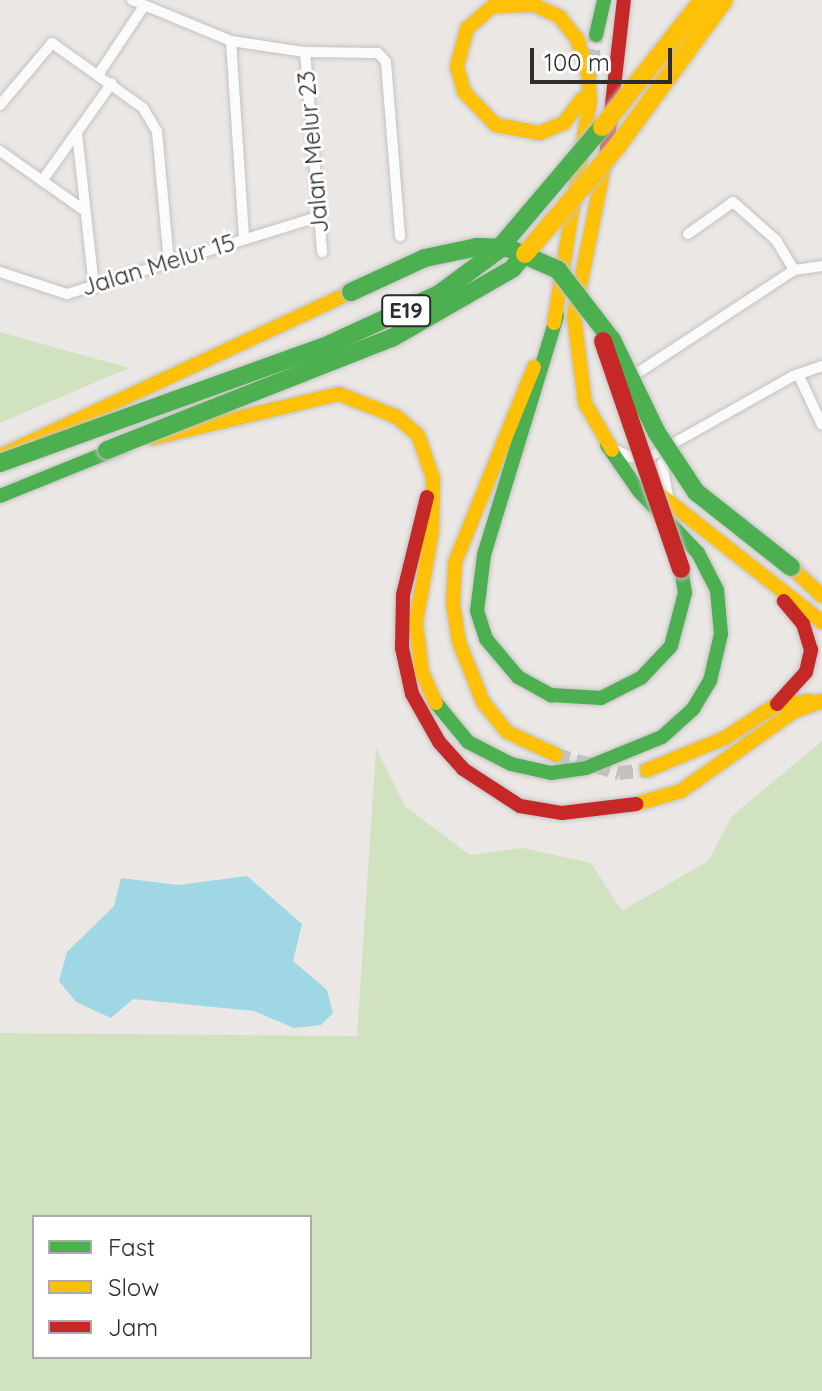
<!DOCTYPE html>
<style>
body{margin:0}
#map{position:relative;width:822px;height:1391px;overflow:hidden;background:#eae7e4;font-family:Quicksand,sans-serif}
div>[style]{position:absolute}
[style*='--x']{left:calc(var(--x)*1px);top:calc(var(--y)*1px);width:calc(var(--w)*1px);rotate:calc(var(--a)*1deg)}
.green>*{inset:0;background:#d1e2c0}
.water>*{inset:0;background:#9fd8e4}
.secondary-tunnel>*{height:14px;margin-top:-7px;transform-origin:0;background:repeating-linear-gradient(90deg,#c4c2bf 0 14px,transparent 0 21px)}
.roads{filter:drop-shadow(0 0 2px #c3c2c2) drop-shadow(0 0 2px #c3c2c2)}
.street>*{height:10px;margin:-5px;padding:0 5px;transform-origin:5px;border-radius:5px;background:#fcfbfb}
.fast>*{height:14px;margin:-7px;padding:0 7px;transform-origin:7px;border-radius:7px;background:#4caf50}
.slow>*{height:14px;margin:-7px;padding:0 7px;transform-origin:7px;border-radius:7px;background:#ffc107}
.jam>*{height:14px;margin:-7px;padding:0 7px;transform-origin:7px;border-radius:7px;background:#c62828}
.bridges{filter:drop-shadow(0 0 2px #c6c4c3) drop-shadow(0 0 2px #c6c4c3)}
.fast-bridge>*{height:18px;margin:-9px;padding:0 9px;transform-origin:9px;border-radius:9px;background:#4caf50}
.slow-bridge>*{height:18px;margin:-9px;padding:0 9px;transform-origin:9px;border-radius:9px;background:#ffc107}
.jam-bridge>*{height:18px;margin:-9px;padding:0 9px;transform-origin:9px;border-radius:9px;background:#c62828}
span{translate:-50% -50%;white-space:nowrap;text-align:center;line-height:1.15;-webkit-text-stroke:6px #fff;paint-order:stroke}
.shield-label span{padding:2px 6px;background:#fff;border:2px solid;border-radius:6px;-webkit-text-stroke-width:0}
.shield-label{font-size:22px;color:#2d2d2d;font-weight:700}
.street-label{font-size:24px;color:#2d2d2d}
.legend{position:absolute;left:32px;top:1215px;width:280px;height:144px;box-sizing:border-box;background:#fff;border:2px solid #ababab;margin:0;padding:10px 14px;list-style:none;font-size:24px;color:#2d2d2d}
.legend li{display:flex;align-items:center;gap:16px;height:40px}
.legend b{width:40px;border:2px solid #ababab}
.scale{position:absolute;left:530px;top:48px;width:142px;height:36px;box-sizing:border-box;border:4px solid #2d2d2d;border-top:0;padding-left:10px;font-size:24px;line-height:28px;white-space:nowrap;color:#2d2d2d;-webkit-text-stroke:6px #fff;paint-order:stroke}
</style>
<div id="map">
<div class="green">
<div style="clip-path:polygon(0 332px,129px 368px,0 423px)"></div>
<div style="clip-path:polygon(evenodd,822px 741px,822px 1391px,0 1391px,0 1033px,357px 1036px,376px 748px,405px 806px,470px 855px,523px 848px,591px 863px,622px 911px,708px 861px,732px 816px,822px 741px,310px 1217px,310px 1357px,34px 1357px,34px 1217px,310px 1217px)"></div>
</div>
<div class="water">
<div style="clip-path:polygon(247px 876px,302px 924px,293px 961px,327px 990px,333px 1013px,321px 1025px,294px 1028px,254px 1011px,133px 999px,111px 1018px,76px 1002px,59px 981px,67px 952px,114px 906px,121px 878px,178px 885px)"></div>
</div>
<div class="secondary-tunnel">
<div style="--x:588;--y:84;--w:50;--a:-80.7"></div>
<div style="--x:556;--y:755;--w:66;--a:15.9"></div>
<div style="--x:619;--y:773;--w:28;--a:-6"></div>
</div>
<div class="roads">
<div class="street">
<div style="--x:132;--y:0;--w:107;--a:22.5"></div>
<div style="--x:231;--y:41;--w:75;--a:8.5"></div>
<div style="--x:305;--y:52;--w:73;--a:0.8"></div>
<div style="--x:378;--y:53;--w:12;--a:48"></div>
<div style="--x:386;--y:62;--w:175;--a:85.4"></div>
<div style="--x:231;--y:41;--w:198;--a:86.2"></div>
<div style="--x:305;--y:52;--w:201;--a:85.1"></div>
<div style="--x:100;--y:72;--w:79;--a:-56.3"></div>
<div style="--x:0;--y:105;--w:81;--a:-50"></div>
<div style="--x:52;--y:43;--w:112;--a:35.5"></div>
<div style="--x:143;--y:108;--w:27;--a:59"></div>
<div style="--x:157;--y:131;--w:133;--a:84.8"></div>
<div style="--x:77;--y:133;--w:155;--a:83.7"></div>
<div style="--x:0;--y:151;--w:104;--a:35.2"></div>
<div style="--x:42;--y:181;--w:120;--a:-54.5"></div>
<div style="--x:688;--y:234;--w:55;--a:-35.4"></div>
<div style="--x:733;--y:202;--w:57;--a:41.5"></div>
<div style="--x:776;--y:240;--w:35;--a:59"></div>
<div style="--x:0;--y:272;--w:71;--a:18.2"></div>
<div style="--x:67;--y:294;--w:263;--a:-17.1"></div>
<div style="--x:639;--y:372;--w:186;--a:-33.3"></div>
<div style="--x:794;--y:270;--w:28;--a:-8"></div>
<div style="--x:798;--y:374;--w:56;--a:64.8"></div>
<div style="--x:613;--y:449;--w:20;--a:24"></div>
<div style="--x:631;--y:457;--w:20;--a:-3"></div>
<div style="--x:651;--y:456;--w:163;--a:-29.4"></div>
<div style="--x:793;--y:376;--w:31;--a:-19"></div>
<div style="--x:669;--y:502;--w:39;--a:-100"></div>
<div style="--x:662;--y:464;--w:17;--a:-57"></div>
</div>
<div class="fast">
<div style="--x:596;--y:35;--w:36;--a:-77"></div>
<div style="--x:557;--y:316;--w:250;--a:107"></div>
<div style="--x:484;--y:555;--w:56;--a:97.1"></div>
<div style="--x:477;--y:611;--w:29;--a:72"></div>
<div style="--x:486;--y:639;--w:50;--a:49.9"></div>
<div style="--x:518;--y:677;--w:38;--a:29"></div>
<div style="--x:551;--y:695;--w:50;--a:3.4"></div>
<div style="--x:601;--y:698;--w:45;--a:-26.6"></div>
<div style="--x:641;--y:678;--w:44;--a:-46.8"></div>
<div style="--x:671;--y:646;--w:55;--a:-75.2"></div>
<div style="--x:685;--y:593;--w:24;--a:-99"></div>
<div style="--x:0;--y:496;--w:131;--a:-22"></div>
<div style="--x:436;--y:703;--w:50;--a:50.6"></div>
<div style="--x:468;--y:742;--w:48;--a:27.1"></div>
<div style="--x:511;--y:764;--w:41;--a:12.7"></div>
<div style="--x:551;--y:773;--w:35;--a:-8"></div>
<div style="--x:586;--y:768;--w:82;--a:-22.2"></div>
<div style="--x:662;--y:737;--w:42;--a:-42.1"></div>
<div style="--x:693;--y:709;--w:33;--a:-59"></div>
<div style="--x:710;--y:681;--w:48;--a:-76.8"></div>
<div style="--x:721;--y:634;--w:44;--a:-95.2"></div>
<div style="--x:717;--y:590;--w:42;--a:-117.2"></div>
<div style="--x:698;--y:553;--w:86;--a:-133.6"></div>
<div style="--x:639;--y:491;--w:56;--a:-124.8"></div>
</div>
<div class="slow">
<div style="--x:606;--y:157;--w:162;--a:101.4"></div>
<div style="--x:574;--y:316;--w:88;--a:82.8"></div>
<div style="--x:585;--y:403;--w:54;--a:60.1"></div>
<div style="--x:554;--y:323;--w:225;--a:-80.8"></div>
<div style="--x:590;--y:101;--w:27;--a:-94"></div>
<div style="--x:588;--y:74;--w:37;--a:-107"></div>
<div style="--x:577;--y:39;--w:28;--a:-128"></div>
<div style="--x:560;--y:17;--w:29;--a:-155"></div>
<div style="--x:534;--y:5;--w:41;--a:178.6"></div>
<div style="--x:493;--y:6;--w:35;--a:139"></div>
<div style="--x:467;--y:29;--w:39;--a:105"></div>
<div style="--x:457;--y:67;--w:26;--a:74"></div>
<div style="--x:464;--y:92;--w:46;--a:45.9"></div>
<div style="--x:496;--y:125;--w:45;--a:10.3"></div>
<div style="--x:540;--y:133;--w:26;--a:-23"></div>
<div style="--x:564;--y:123;--w:30;--a:-53"></div>
<div style="--x:534;--y:367;--w:211;--a:112"></div>
<div style="--x:455;--y:563;--w:41;--a:92.8"></div>
<div style="--x:453;--y:604;--w:38;--a:81"></div>
<div style="--x:459;--y:642;--w:65;--a:68.2"></div>
<div style="--x:483;--y:702;--w:38;--a:51"></div>
<div style="--x:507;--y:732;--w:54;--a:25.1"></div>
<div style="--x:153;--y:438;--w:191;--a:-13.3"></div>
<div style="--x:339;--y:394;--w:62;--a:21.6"></div>
<div style="--x:397;--y:417;--w:28;--a:41"></div>
<div style="--x:418;--y:435;--w:46;--a:70.8"></div>
<div style="--x:433;--y:478;--w:53;--a:91.1"></div>
<div style="--x:432;--y:531;--w:93;--a:99.9"></div>
<div style="--x:416;--y:623;--w:49;--a:83"></div>
<div style="--x:422;--y:672;--w:34;--a:66"></div>
<div style="--x:0;--y:456;--w:387;--a:-25"></div>
<div style="--x:653;--y:489;--w:215;--a:38.2"></div>
<div style="--x:791;--y:567;--w:42;--a:43.1"></div>
<div style="--x:647;--y:770;--w:84;--a:-22.3"></div>
<div style="--x:725;--y:738;--w:62;--a:-33.2"></div>
<div style="--x:777;--y:704;--w:33;--a:-5"></div>
<div style="--x:636;--y:804;--w:47;--a:-16.1"></div>
<div style="--x:681;--y:791;--w:137;--a:-35.2"></div>
<div style="--x:793;--y:712;--w:31;--a:-21"></div>
</div>
<div class="jam">
<div style="--x:606;--y:157;--w:158;--a:-83.5"></div>
<div style="--x:427;--y:497;--w:101;--a:103.8"></div>
<div style="--x:403;--y:595;--w:53;--a:91.1"></div>
<div style="--x:402;--y:648;--w:47;--a:77.7"></div>
<div style="--x:412;--y:694;--w:55;--a:60.6"></div>
<div style="--x:439;--y:742;--w:36;--a:48"></div>
<div style="--x:463;--y:769;--w:68;--a:33"></div>
<div style="--x:520;--y:806;--w:43;--a:9.5"></div>
<div style="--x:562;--y:813;--w:75;--a:-6.9"></div>
<div style="--x:777;--y:704;--w:43;--a:-47.8"></div>
<div style="--x:806;--y:672;--w:23;--a:-77"></div>
<div style="--x:811;--y:650;--w:27;--a:-107"></div>
<div style="--x:803;--y:624;--w:30;--a:-130"></div>
</div>
</div>
<div class="bridges">
<div class="fast-bridge">
<div style="--x:351;--y:292;--w:81;--a:-24.7"></div>
<div style="--x:425;--y:258;--w:53;--a:-11.9"></div>
<div style="--x:477;--y:247;--w:31;--a:2"></div>
<div style="--x:508;--y:248;--w:55;--a:23.7"></div>
<div style="--x:558;--y:270;--w:88;--a:52.4"></div>
<div style="--x:612;--y:340;--w:103;--a:64.2"></div>
<div style="--x:657;--y:433;--w:71;--a:56.5"></div>
<div style="--x:696;--y:492;--w:121;--a:38.3"></div>
<div style="--x:107;--y:450;--w:306;--a:-21.5"></div>
<div style="--x:392;--y:338;--w:138;--a:-29.9"></div>
<div style="--x:512;--y:269;--w:20;--a:-49"></div>
<div style="--x:0;--y:463;--w:351;--a:-19.8"></div>
<div style="--x:330;--y:344;--w:120;--a:-24.6"></div>
<div style="--x:439;--y:294;--w:71;--a:-36.4"></div>
<div style="--x:496;--y:252;--w:164;--a:-49.7"></div>
</div>
<div class="slow-bridge">
<div style="--x:602;--y:127;--w:162;--a:-51.5"></div>
<div style="--x:525;--y:254;--w:140;--a:-49.4"></div>
<div style="--x:616;--y:148;--w:183;--a:-53.9"></div>
</div>
<div class="jam-bridge">
<div style="--x:603;--y:341;--w:241;--a:71.1"></div>
</div>
</div>
<div class="shield-label">
<span style="left:406px;top:311px">E19</span>
</div>
<div class="street-label">
<span style="left:313px;top:152px;rotate:-95deg">Jalan Melur 23</span>
<span style="left:158px;top:265px;rotate:-17deg">Jalan Melur 15</span>
</div>
<ul class="legend">
<li><b style="height:10px;background:#4caf50"></b>Fast</li>
<li><b style="height:10px;background:#ffc107"></b>Slow</li>
<li><b style="height:10px;background:#c62828"></b>Jam</li>
</ul>
<div class="scale">100 m</div>
</div>
